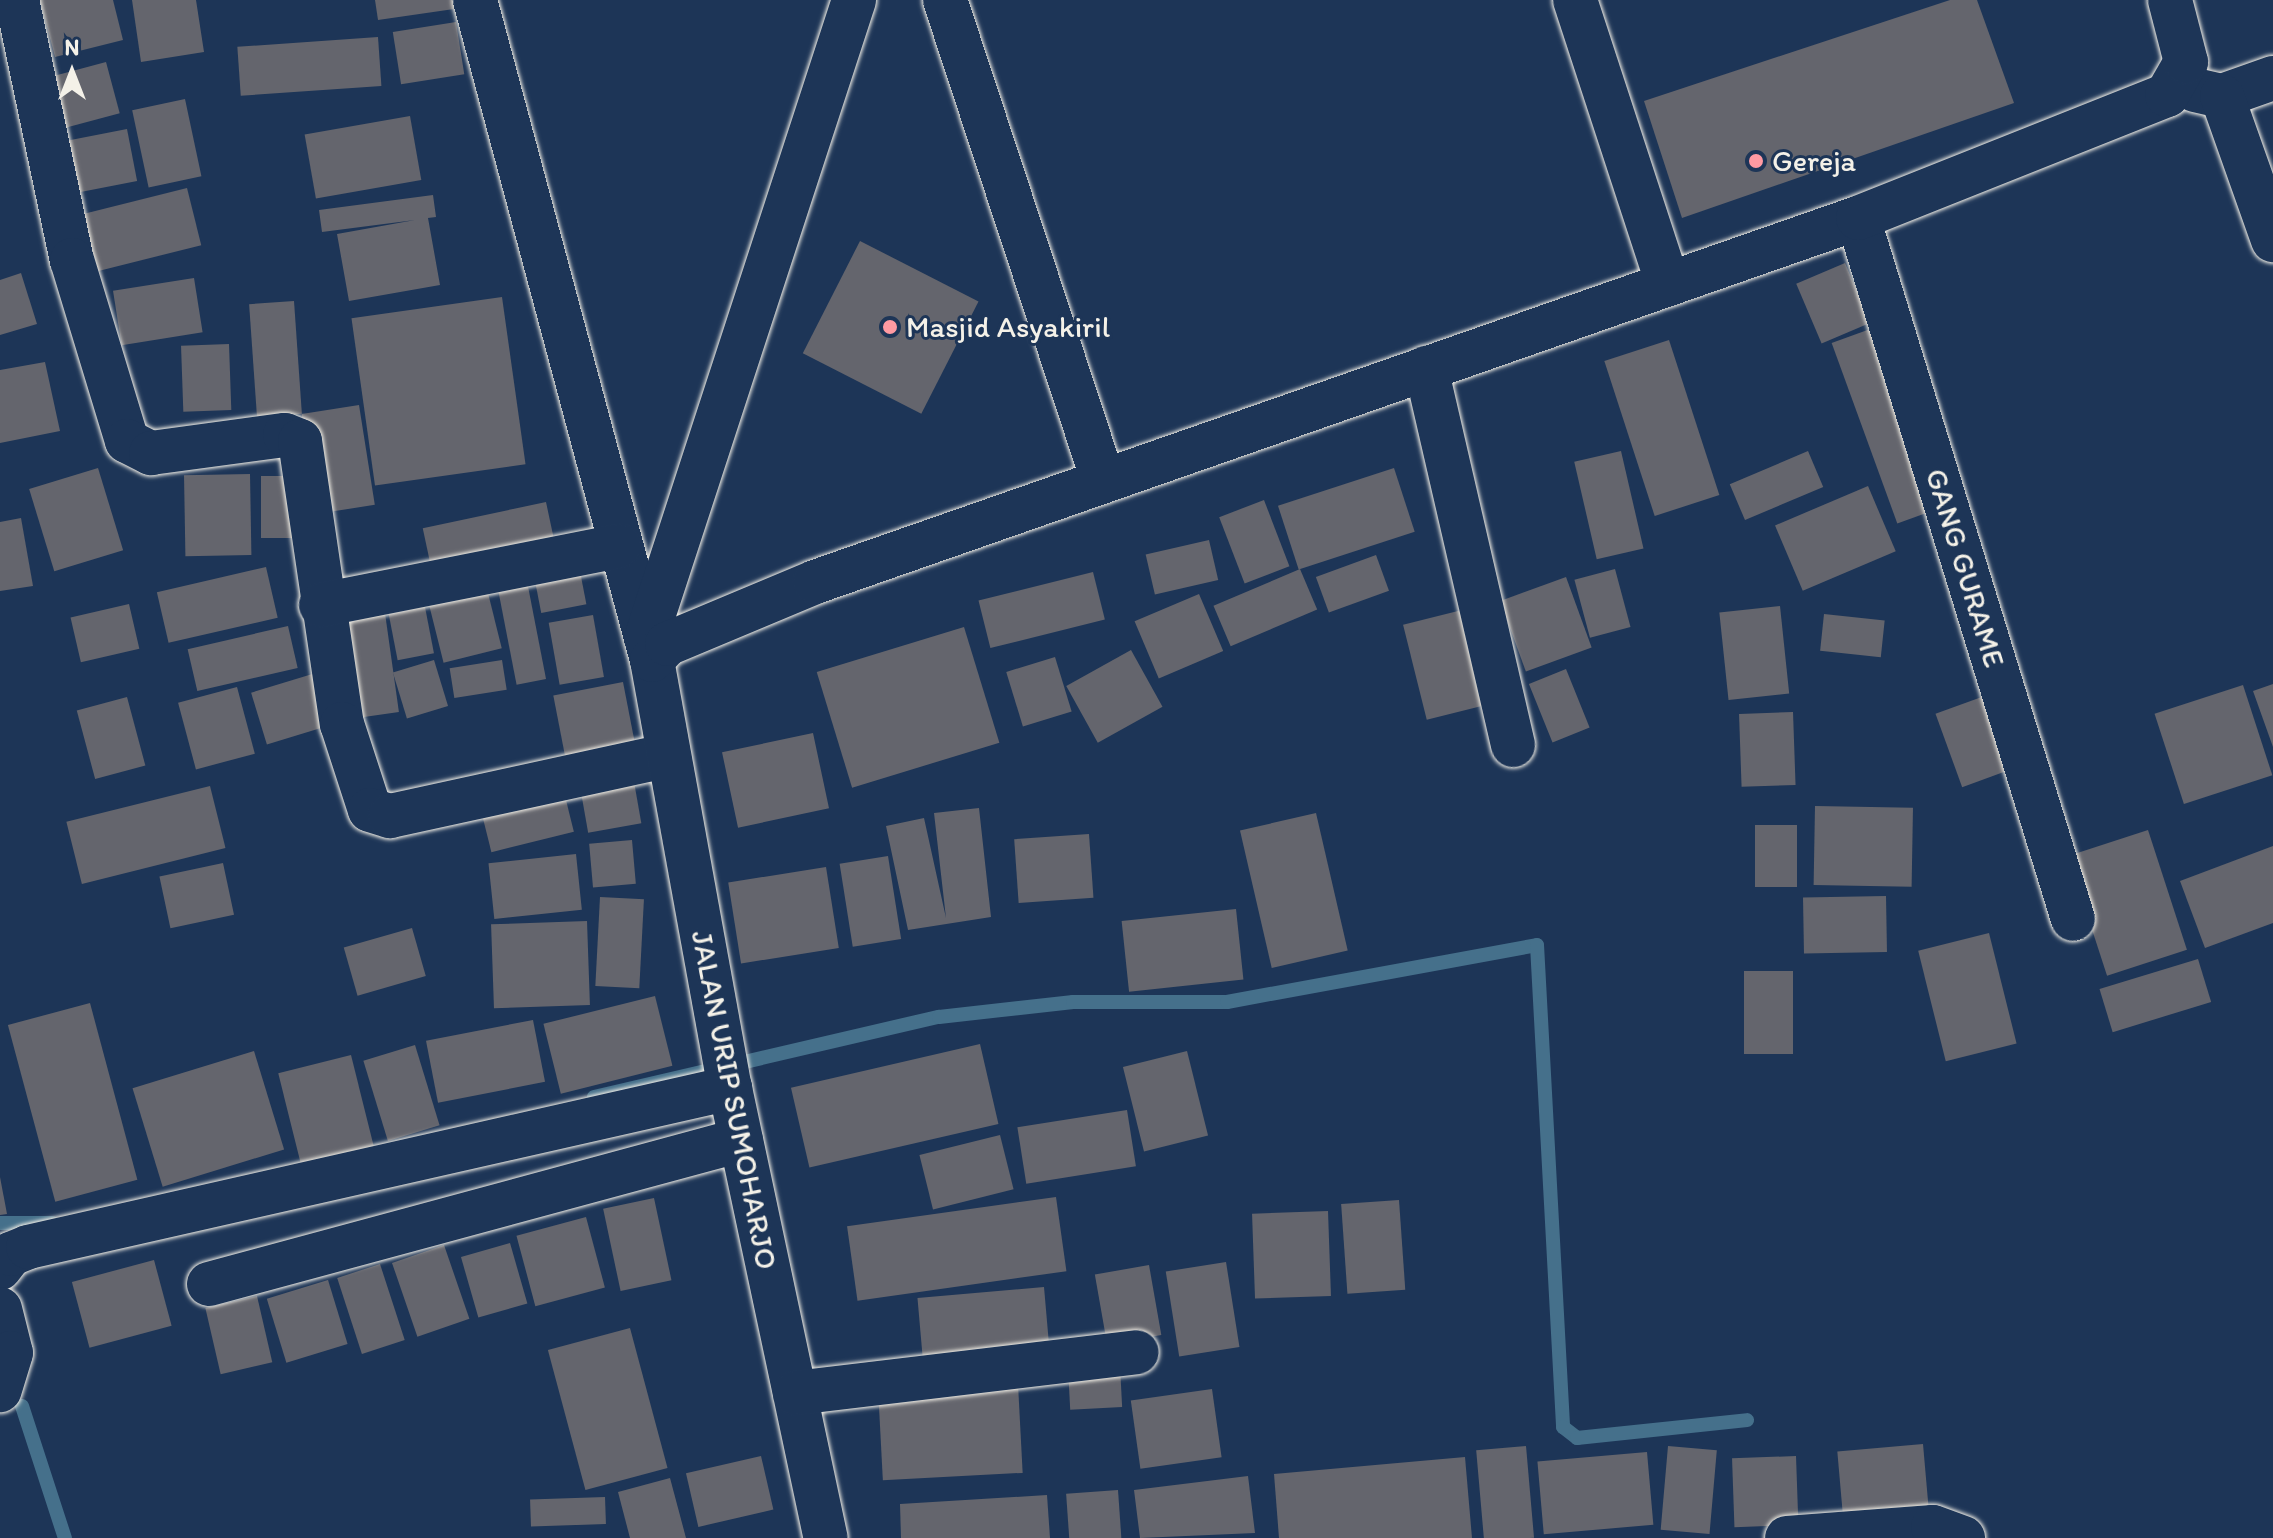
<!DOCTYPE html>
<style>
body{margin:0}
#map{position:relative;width:2273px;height:1538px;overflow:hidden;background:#1d3557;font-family:Itim,sans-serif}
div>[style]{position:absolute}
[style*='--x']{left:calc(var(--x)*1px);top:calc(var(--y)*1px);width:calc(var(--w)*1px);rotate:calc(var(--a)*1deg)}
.stream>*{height:14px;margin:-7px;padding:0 7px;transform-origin:7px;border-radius:7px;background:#45708b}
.building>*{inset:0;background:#64656d;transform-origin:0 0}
.roads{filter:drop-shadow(0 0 2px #f4f1e8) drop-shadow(0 0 2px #f4f1e8)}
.minor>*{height:44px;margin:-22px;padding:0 22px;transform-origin:22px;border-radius:22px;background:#1d3557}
.dots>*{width:22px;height:22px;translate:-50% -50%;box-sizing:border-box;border:4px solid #1d3557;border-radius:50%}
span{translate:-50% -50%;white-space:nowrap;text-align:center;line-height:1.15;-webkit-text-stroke:6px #1d3557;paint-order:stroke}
.poi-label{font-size:30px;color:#f4f1e8}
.left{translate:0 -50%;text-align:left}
.street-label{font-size:30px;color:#f4f1e8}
.north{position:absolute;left:32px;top:32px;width:80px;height:80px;-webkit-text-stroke:6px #1d3557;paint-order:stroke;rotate:0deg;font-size:22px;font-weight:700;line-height:32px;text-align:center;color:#f4f1e8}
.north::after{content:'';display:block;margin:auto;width:28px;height:36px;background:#f4f1e8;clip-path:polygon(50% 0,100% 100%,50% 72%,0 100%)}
</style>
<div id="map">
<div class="stream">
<div style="--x:594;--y:1097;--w:354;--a:-13.1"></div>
<div style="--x:939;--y:1017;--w:135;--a:-6.4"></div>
<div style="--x:1073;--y:1002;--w:154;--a:0"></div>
<div style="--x:1227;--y:1002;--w:315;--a:-10.4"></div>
<div style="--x:1537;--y:945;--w:483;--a:86.9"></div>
<div style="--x:1563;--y:1427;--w:18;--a:38"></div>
<div style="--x:1577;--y:1438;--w:171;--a:-6"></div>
<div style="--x:0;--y:1223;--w:52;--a:0"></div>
<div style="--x:22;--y:1406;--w:139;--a:72"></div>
</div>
<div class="building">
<div style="clip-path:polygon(40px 0,113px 0,123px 40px,55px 57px)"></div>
<div style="clip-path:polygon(132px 0,196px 0,204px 52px,141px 62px)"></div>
<div style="clip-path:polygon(375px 0,453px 0,454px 9px,378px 20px)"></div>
<div style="clip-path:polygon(1950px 0,1977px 0,2014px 103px,1682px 218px,1644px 101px)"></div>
<div style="left:456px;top:22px;width:53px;height:64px;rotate:81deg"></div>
<div style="left:378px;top:37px;width:49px;height:141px;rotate:86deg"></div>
<div style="left:106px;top:62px;width:53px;height:60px;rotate:75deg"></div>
<div style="left:185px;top:99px;width:79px;height:54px;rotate:78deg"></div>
<div style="left:410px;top:116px;width:65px;height:107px;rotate:80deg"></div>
<div style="left:127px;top:129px;width:53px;height:64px;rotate:79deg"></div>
<div style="left:187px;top:188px;width:59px;height:108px;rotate:76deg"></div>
<div style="clip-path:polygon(433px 195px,436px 217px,428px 218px,440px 285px,349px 301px,337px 234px,415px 220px,322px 232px,319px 210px)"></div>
<div style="left:860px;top:241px;width:133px;height:126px;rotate:27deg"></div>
<div style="left:1845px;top:263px;width:65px;height:53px;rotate:67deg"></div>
<div style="clip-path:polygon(21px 273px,37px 324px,0 335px,0 280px)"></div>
<div style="left:194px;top:278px;width:55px;height:82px;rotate:81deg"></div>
<div style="left:502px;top:297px;width:169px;height:152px;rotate:82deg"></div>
<div style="left:294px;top:301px;width:113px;height:45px;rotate:86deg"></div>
<div style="left:1873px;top:328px;width:192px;height:44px;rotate:70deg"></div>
<div style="left:1669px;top:340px;width:163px;height:68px;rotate:72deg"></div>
<div style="left:229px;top:344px;width:66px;height:48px;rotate:88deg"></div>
<div style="clip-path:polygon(45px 362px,60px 431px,0 443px,0 370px)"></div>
<div style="left:359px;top:405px;width:101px;height:58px;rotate:81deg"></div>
<div style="left:1621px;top:451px;width:100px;height:48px;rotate:77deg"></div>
<div style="left:1808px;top:451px;width:39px;height:85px;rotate:67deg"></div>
<div style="left:98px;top:468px;width:86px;height:72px;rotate:73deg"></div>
<div style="left:1394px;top:468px;width:67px;height:122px;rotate:72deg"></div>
<div style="left:250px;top:474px;width:81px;height:66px;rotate:89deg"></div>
<div style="left:261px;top:476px;width:36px;height:62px"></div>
<div style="left:1868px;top:486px;width:71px;height:101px;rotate:67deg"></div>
<div style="left:1264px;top:500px;width:71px;height:48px;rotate:69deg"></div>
<div style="left:546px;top:502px;width:42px;height:126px;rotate:78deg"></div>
<div style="clip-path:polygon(21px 518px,33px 586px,0 591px,0 522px)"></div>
<div style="left:1209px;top:540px;width:41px;height:65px;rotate:77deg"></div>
<div style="left:1376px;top:555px;width:38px;height:64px;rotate:70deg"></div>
<div style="left:578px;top:561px;width:44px;height:46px;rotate:79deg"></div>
<div style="left:266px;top:567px;width:52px;height:112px;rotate:77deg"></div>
<div style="left:1300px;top:569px;width:44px;height:94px;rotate:67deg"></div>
<div style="left:1615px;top:569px;width:60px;height:42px;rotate:75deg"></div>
<div style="left:1093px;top:572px;width:49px;height:118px;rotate:76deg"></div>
<div style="left:526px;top:576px;width:105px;height:30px;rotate:79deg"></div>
<div style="left:1566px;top:577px;width:75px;height:70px;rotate:70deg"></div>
<div style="left:487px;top:589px;width:61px;height:60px;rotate:76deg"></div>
<div style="left:1199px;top:594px;width:62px;height:70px;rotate:67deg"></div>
<div style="left:129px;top:604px;width:46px;height:60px;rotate:77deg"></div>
<div style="left:1780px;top:606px;width:88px;height:61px;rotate:84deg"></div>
<div style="left:425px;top:607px;width:47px;height:37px;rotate:79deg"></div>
<div style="left:1470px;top:608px;width:98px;height:69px;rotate:76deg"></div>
<div style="left:385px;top:613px;width:100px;height:53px;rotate:82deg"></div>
<div style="left:1824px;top:614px;width:61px;height:37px;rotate:6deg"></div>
<div style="left:593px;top:615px;width:63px;height:45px;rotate:80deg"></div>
<div style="left:288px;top:626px;width:43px;height:103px;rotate:77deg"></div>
<div style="left:964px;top:627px;width:121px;height:154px;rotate:73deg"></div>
<div style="left:1131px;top:650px;width:65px;height:74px;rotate:61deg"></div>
<div style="left:1055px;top:657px;width:57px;height:51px;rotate:73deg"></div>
<div style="left:434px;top:660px;width:48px;height:43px;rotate:73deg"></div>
<div style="left:502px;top:660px;width:30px;height:53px;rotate:81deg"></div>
<div style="left:1566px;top:669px;width:63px;height:40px;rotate:68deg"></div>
<div style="left:319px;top:672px;width:54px;height:71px;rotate:73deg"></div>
<div style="left:623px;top:682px;width:73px;height:71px;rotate:79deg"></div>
<div style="clip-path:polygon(2273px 684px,2273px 747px,2253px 691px)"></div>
<div style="left:2243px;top:685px;width:95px;height:93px;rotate:72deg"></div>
<div style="left:237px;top:687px;width:69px;height:61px;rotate:75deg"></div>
<div style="left:1990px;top:694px;width:78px;height:58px;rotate:70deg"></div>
<div style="left:127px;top:697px;width:71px;height:52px;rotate:75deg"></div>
<div style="left:1793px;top:712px;width:73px;height:54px;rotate:88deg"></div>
<div style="left:813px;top:733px;width:77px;height:93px;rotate:78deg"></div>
<div style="left:633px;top:776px;width:48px;height:54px;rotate:80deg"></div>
<div style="left:210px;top:786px;width:64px;height:148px;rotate:76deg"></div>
<div style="left:563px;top:788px;width:45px;height:85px;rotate:76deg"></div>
<div style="left:1815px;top:806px;width:98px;height:79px;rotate:1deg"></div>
<div style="clip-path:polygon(979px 808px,991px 917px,908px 930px,886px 826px,924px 818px,946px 918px,934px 813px)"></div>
<div style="left:1316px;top:813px;width:141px;height:78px;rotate:77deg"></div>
<div style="left:1755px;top:825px;width:42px;height:62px"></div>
<div style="left:2148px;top:830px;width:126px;height:84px;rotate:72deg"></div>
<div style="left:1089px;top:834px;width:64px;height:75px;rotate:86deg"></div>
<div style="left:632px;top:840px;width:44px;height:43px;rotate:85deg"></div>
<div style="clip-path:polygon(2273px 846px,2273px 923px,2205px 948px,2180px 881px)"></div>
<div style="left:576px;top:854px;width:56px;height:88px;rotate:84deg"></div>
<div style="left:888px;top:856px;width:84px;height:49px;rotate:81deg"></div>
<div style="left:223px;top:863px;width:53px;height:65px;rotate:78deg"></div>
<div style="left:826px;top:867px;width:82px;height:99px;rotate:81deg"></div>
<div style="left:1886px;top:896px;width:56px;height:83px;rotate:89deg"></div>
<div style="left:600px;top:897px;width:44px;height:89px;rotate:3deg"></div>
<div style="left:1236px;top:909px;width:71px;height:115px;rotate:84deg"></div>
<div style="left:587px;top:921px;width:84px;height:96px;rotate:88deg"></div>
<div style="left:412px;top:928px;width:50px;height:71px;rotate:74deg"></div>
<div style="left:1989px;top:933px;width:114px;height:73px;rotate:76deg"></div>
<div style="left:2198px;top:959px;width:45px;height:103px;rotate:73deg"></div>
<div style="left:1744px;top:971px;width:49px;height:83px"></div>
<div style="left:655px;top:996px;width:72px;height:115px;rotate:76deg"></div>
<div style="left:90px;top:1003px;width:183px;height:85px;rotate:75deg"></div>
<div style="left:533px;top:1020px;width:63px;height:109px;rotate:79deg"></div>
<div style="left:980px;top:1044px;width:82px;height:194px;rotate:77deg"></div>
<div style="left:415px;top:1045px;width:84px;height:54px;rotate:73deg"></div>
<div style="left:254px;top:1051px;width:103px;height:127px;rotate:73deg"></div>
<div style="left:1187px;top:1051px;width:87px;height:66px;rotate:76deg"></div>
<div style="left:351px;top:1055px;width:95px;height:75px;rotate:76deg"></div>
<div style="left:1127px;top:1110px;width:57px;height:111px;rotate:81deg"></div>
<div style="left:1000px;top:1135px;width:56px;height:83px;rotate:76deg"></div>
<div style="clip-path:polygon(0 1177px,7px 1214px,0 1215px)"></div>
<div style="left:1056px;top:1197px;width:75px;height:211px;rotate:82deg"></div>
<div style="left:654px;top:1198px;width:84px;height:52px;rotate:78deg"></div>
<div style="left:1399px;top:1200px;width:90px;height:58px;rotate:86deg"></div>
<div style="left:1328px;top:1211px;width:85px;height:76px;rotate:88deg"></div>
<div style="left:586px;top:1217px;width:73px;height:72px;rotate:75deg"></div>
<div style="left:510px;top:1243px;width:63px;height:51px;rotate:74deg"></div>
<div style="left:444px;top:1245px;width:78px;height:55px;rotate:71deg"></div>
<div style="left:154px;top:1260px;width:68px;height:85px;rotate:75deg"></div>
<div style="left:1226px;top:1262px;width:86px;height:61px;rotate:81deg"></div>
<div style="left:380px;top:1264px;width:80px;height:45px;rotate:72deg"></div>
<div style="left:1149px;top:1265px;width:71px;height:55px;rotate:80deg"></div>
<div style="left:328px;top:1280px;width:67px;height:64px;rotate:73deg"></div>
<div style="left:1044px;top:1287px;width:67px;height:127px;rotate:85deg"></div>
<div style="left:257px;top:1296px;width:68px;height:53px;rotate:77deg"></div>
<div style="left:630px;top:1328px;width:145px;height:85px;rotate:75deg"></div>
<div style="left:1120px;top:1366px;width:41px;height:52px;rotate:87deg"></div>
<div style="left:1018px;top:1384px;width:89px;height:140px;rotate:87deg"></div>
<div style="left:1212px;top:1389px;width:69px;height:82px;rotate:82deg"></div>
<div style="left:1923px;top:1444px;width:68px;height:86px;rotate:85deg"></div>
<div style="left:1526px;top:1446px;width:92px;height:50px;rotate:85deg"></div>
<div style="left:1668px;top:1446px;width:49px;height:84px;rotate:5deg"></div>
<div style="left:1647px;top:1452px;width:73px;height:110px;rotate:85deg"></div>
<div style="left:761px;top:1456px;width:55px;height:77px;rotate:77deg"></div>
<div style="left:1796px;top:1456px;width:69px;height:64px;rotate:88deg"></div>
<div style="clip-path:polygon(1465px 1457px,1472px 1538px,1279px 1538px,1274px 1474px)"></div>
<div style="clip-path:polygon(1248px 1476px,1255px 1533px,1140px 1538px,1134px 1490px)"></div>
<div style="clip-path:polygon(670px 1478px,686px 1538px,630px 1538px,618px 1492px)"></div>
<div style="left:1118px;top:1490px;width:48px;height:52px;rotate:86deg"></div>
<div style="clip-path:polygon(1047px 1495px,1050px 1538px,901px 1538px,900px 1504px)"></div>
<div style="left:605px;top:1497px;width:27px;height:75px;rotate:88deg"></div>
</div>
<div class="roads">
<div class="minor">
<div style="--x:17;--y:0;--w:266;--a:78.1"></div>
<div style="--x:72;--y:260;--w:189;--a:73.1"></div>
<div style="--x:127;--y:441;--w:27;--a:27"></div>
<div style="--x:151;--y:453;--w:135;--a:-7.7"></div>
<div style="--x:285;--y:435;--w:16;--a:22"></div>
<div style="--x:300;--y:441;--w:286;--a:81.6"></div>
<div style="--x:342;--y:724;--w:90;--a:72"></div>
<div style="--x:370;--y:810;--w:21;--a:17"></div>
<div style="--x:390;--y:816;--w:281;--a:-12.3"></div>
<div style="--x:475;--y:0;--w:683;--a:74.99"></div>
<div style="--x:652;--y:660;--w:435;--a:79.7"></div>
<div style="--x:730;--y:1088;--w:460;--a:78"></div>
<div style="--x:945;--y:0;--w:505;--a:71.78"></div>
<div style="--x:1575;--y:0;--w:299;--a:71.9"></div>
<div style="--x:2195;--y:90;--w:28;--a:13"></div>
<div style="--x:2222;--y:96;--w:54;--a:-19.4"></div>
<div style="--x:2222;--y:96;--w:153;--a:70.5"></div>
<div style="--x:1858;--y:218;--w:733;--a:72.95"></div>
<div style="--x:1426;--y:368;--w:387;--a:77"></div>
<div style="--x:321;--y:605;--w:304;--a:-11.2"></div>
<div style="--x:646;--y:638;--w:671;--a:-71.94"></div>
<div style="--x:652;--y:660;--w:22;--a:-47"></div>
<div style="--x:667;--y:644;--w:160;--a:-22.7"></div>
<div style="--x:815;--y:582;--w:1105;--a:-19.24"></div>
<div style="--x:1858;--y:218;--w:333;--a:-21.7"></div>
<div style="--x:2167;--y:95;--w:38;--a:-60"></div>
<div style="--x:2186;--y:62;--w:64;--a:-104.5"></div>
<div style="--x:0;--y:1268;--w:18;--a:-52"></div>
<div style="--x:11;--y:1254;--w:18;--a:-22"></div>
<div style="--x:28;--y:1247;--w:720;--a:-12.76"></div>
<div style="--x:209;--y:1284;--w:551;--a:-15.15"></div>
<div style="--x:0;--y:1309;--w:45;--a:76"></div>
<div style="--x:11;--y:1353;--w:39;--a:107"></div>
<div style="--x:795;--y:1393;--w:344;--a:-6.8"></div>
<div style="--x:1787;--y:1538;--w:146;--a:-4.3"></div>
<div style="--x:1933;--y:1527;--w:32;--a:20"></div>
</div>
</div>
<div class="dots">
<div style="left:1756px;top:161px;background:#ff9aa2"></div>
<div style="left:890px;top:327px;background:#ff9aa2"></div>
</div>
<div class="poi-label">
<span class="left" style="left:1772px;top:161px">Gereja</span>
<span class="left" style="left:906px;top:327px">Masjid Asyakiril</span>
</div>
<div class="street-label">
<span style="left:1965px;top:568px;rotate:73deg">GANG GURAME</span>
<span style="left:734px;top:1100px;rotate:79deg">JALAN URIP SUMOHARJO</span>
</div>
<div class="north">N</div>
</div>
